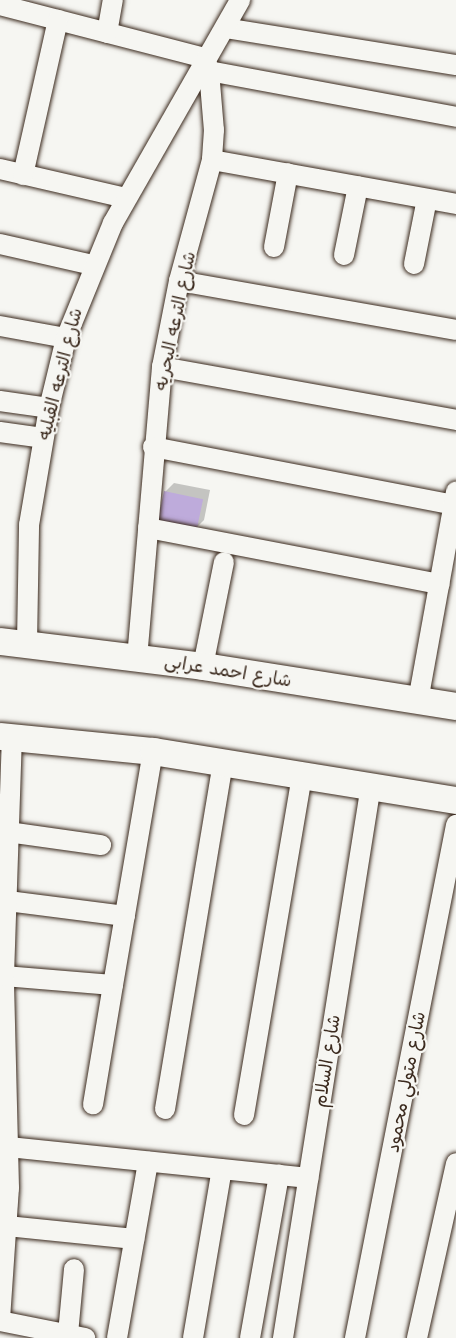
<!DOCTYPE html>
<meta charset="utf-8">
<style>
body{margin:0}
#map{position:relative;width:456px;height:1338px;overflow:hidden;background:#f6f6f2;font-family:"Shantell Sans","Playpen Sans Arabic",sans-serif}
div>[style]{position:absolute}
[style*='--x']{left:calc(var(--x)*1px);top:calc(var(--y)*1px);width:calc(var(--w)*1px);rotate:calc(var(--a)*1deg)}
.shadow>*{inset:0;background:#0003}
.building>*{inset:0;background:#beabdb;transform-origin:0 0}
.roads{filter:drop-shadow(0 0 2px #3b2a1e) drop-shadow(0 0 2px #3b2a1e)}
.street>*{height:20px;margin:-10px;padding:0 10px;transform-origin:10px;border-radius:10px;background:#f6f6f2}
.secondary>*{height:27px;margin:-13.5px;padding:0 13.5px;transform-origin:13.5px;border-radius:13.5px;background:#f6f6f2}
span{translate:-50% -50%;white-space:nowrap;text-align:center;line-height:1.15;-webkit-text-stroke:4.5px #f6f6f2;paint-order:stroke}
.street-label{font-size:18px;color:#3b2a1e}
</style>
<div id="map">
<div class="shadow">
<div style="clip-path:polygon(174px 483px,210px 490px,204px 520px,196px 528px,159px 521px,166px 491px)"></div>
</div>
<div class="building">
<div style="left:164px;top:491px;width:40px;height:32px;rotate:12deg"></div>
</div>
<div class="roads">
<div class="street">
<div style="--x:0;--y:5;--w:212;--a:14.5"></div>
<div style="--x:205;--y:58;--w:14;--a:73"></div>
<div style="--x:209;--y:71;--w:59;--a:85.2"></div>
<div style="--x:214;--y:130;--w:30;--a:94"></div>
<div style="--x:212;--y:160;--w:125;--a:105.3"></div>
<div style="--x:179;--y:281;--w:88;--a:101.2"></div>
<div style="--x:162;--y:367;--w:292;--a:94.9"></div>
<div style="--x:225;--y:28;--w:234;--a:9.1"></div>
<div style="--x:107;--y:33;--w:34;--a:-80"></div>
<div style="--x:209;--y:71;--w:251;--a:10.5"></div>
<div style="--x:212;--y:160;--w:248;--a:10.2"></div>
<div style="--x:0;--y:169;--w:129;--a:13"></div>
<div style="--x:23;--y:175;--w:159;--a:-77.3"></div>
<div style="--x:0;--y:244;--w:95;--a:12.7"></div>
<div style="--x:274;--y:247;--w:75;--a:-79.3"></div>
<div style="--x:344;--y:255;--w:70;--a:-78.5"></div>
<div style="--x:414;--y:264;--w:66;--a:-78.7"></div>
<div style="--x:179;--y:281;--w:281;--a:10"></div>
<div style="--x:0;--y:326;--w:67;--a:10.3"></div>
<div style="--x:162;--y:367;--w:299;--a:10.2"></div>
<div style="--x:0;--y:401;--w:49;--a:8.1"></div>
<div style="--x:0;--y:432;--w:43;--a:7.9"></div>
<div style="--x:153;--y:447;--w:307;--a:10.9"></div>
<div style="--x:148;--y:528;--w:297;--a:10.9"></div>
<div style="--x:27;--y:643;--w:118;--a:-89"></div>
<div style="--x:29;--y:525;--w:119;--a:-80.3"></div>
<div style="--x:49;--y:408;--w:72;--a:-76.3"></div>
<div style="--x:66;--y:338;--w:124;--a:-67.8"></div>
<div style="--x:113;--y:223;--w:257;--a:-60.3"></div>
<div style="--x:203;--y:666;--w:106;--a:-78.6"></div>
<div style="--x:418;--y:701;--w:213;--a:-79.7"></div>
<div style="--x:8;--y:832;--w:94;--a:8"></div>
<div style="--x:0;--y:900;--w:126;--a:7.3"></div>
<div style="--x:4;--y:976;--w:109;--a:4.7"></div>
<div style="--x:113;--y:985;--w:121;--a:99.5"></div>
<div style="--x:113;--y:985;--w:237;--a:-80.3"></div>
<div style="--x:165;--y:1109;--w:352;--a:-80.5"></div>
<div style="--x:244;--y:1115;--w:346;--a:-80.3"></div>
<div style="--x:9;--y:1147;--w:301;--a:5.9"></div>
<div style="--x:7;--y:1226;--w:128;--a:5.8"></div>
<div style="--x:0;--y:1319;--w:131;--a:-86.1"></div>
<div style="--x:9;--y:1188;--w:212;--a:-91.4"></div>
<div style="--x:4;--y:976;--w:239;--a:-88.1"></div>
<div style="--x:0;--y:1321;--w:87;--a:11.3"></div>
<div style="--x:68;--y:1334;--w:65;--a:-84.7"></div>
<div style="--x:117;--y:1338;--w:179;--a:-80"></div>
<div style="--x:193;--y:1338;--w:171;--a:-80.3"></div>
<div style="--x:250;--y:1338;--w:166;--a:-79.9"></div>
<div style="--x:283;--y:1338;--w:560;--a:-80.96"></div>
<div style="--x:355;--y:1338;--w:523;--a:-78.86"></div>
<div style="--x:417;--y:1338;--w:179;--a:-77.4"></div>
</div>
<div class="secondary">
<div style="--x:0;--y:641;--w:205;--a:7"></div>
<div style="--x:203;--y:666;--w:256;--a:9"></div>
<div style="--x:0;--y:736;--w:154;--a:5.6"></div>
<div style="--x:153;--y:751;--w:307;--a:9.2"></div>
</div>
</div>
<div class="street-label">
<span style="left:175px;top:321px;rotate:-78deg">شارع الترعه البحريه</span>
<span style="left:60px;top:374px;rotate:-76deg">شارع الترعه القبليه</span>
<span style="left:228px;top:671px;rotate:9deg">شارع احمد عرابى</span>
<span style="left:327px;top:1061px;rotate:-81deg">شارع السلام</span>
<span style="left:406px;top:1082px;rotate:-79deg">شارع متولي محمود</span>
</div>
</div>
